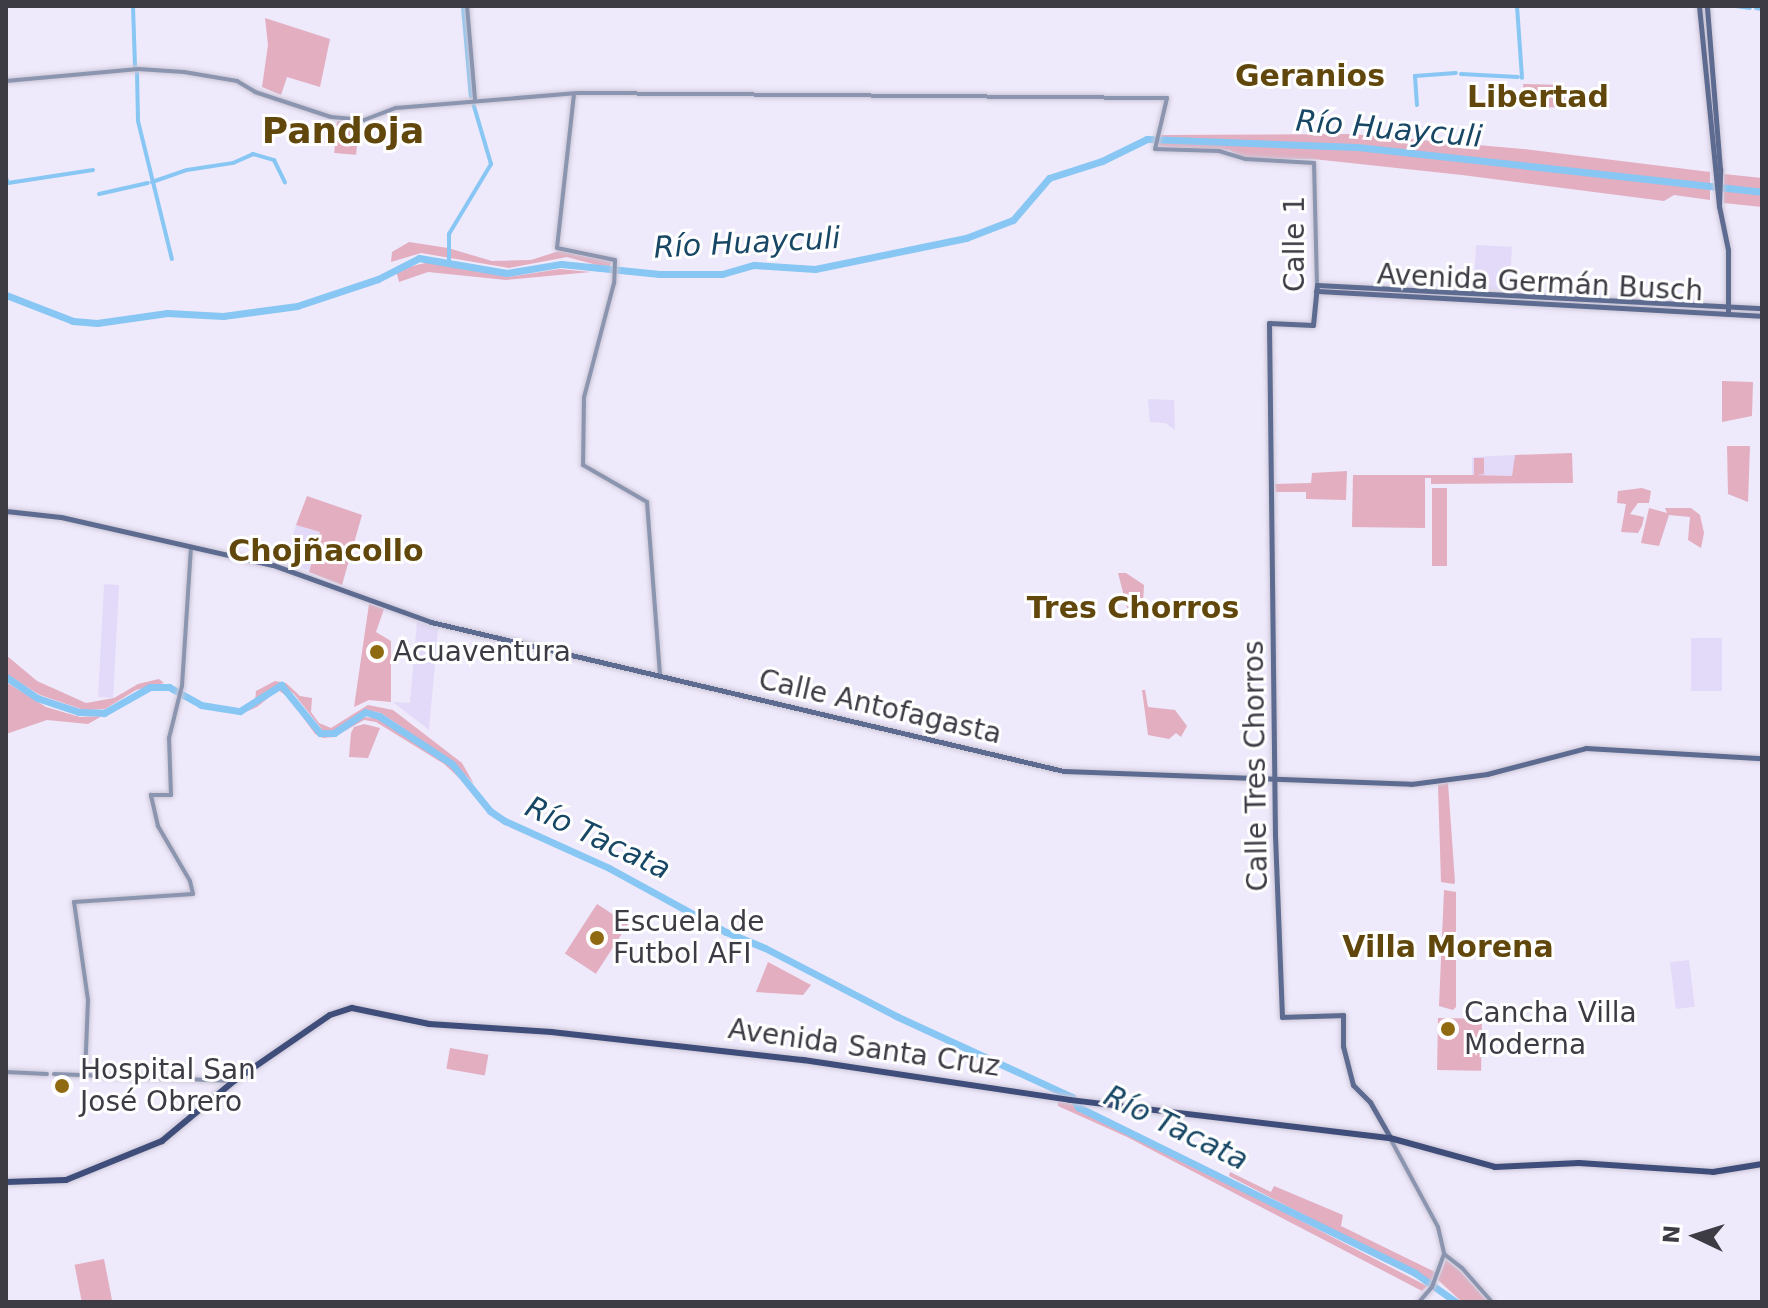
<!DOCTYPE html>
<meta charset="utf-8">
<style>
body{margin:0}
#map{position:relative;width:1768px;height:1308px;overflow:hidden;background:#eee9fb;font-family:"DejaVu Sans",sans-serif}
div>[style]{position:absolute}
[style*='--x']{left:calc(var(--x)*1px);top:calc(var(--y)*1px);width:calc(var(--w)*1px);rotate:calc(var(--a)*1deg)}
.built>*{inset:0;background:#e2daf8;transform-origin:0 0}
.green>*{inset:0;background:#e2aec0;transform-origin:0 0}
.canal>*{height:4px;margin:-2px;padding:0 2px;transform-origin:2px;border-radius:2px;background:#88c6f3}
.river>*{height:7px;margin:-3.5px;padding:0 3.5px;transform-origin:3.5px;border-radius:3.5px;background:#88c6f3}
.roads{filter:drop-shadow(0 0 2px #cbc6d6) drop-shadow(0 0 2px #cbc6d6)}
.tertiary>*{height:4px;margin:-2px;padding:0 2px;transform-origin:2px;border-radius:2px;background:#8b95af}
.secondary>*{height:5px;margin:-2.5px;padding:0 2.5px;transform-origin:2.5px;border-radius:2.5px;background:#5e6b91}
.primary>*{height:6px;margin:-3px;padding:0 3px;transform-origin:3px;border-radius:3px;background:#3f4d7a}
.dots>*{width:22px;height:22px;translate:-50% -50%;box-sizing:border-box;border:4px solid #fff;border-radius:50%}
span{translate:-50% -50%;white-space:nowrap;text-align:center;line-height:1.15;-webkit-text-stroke:6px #fff;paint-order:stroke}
.street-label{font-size:28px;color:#3d3b44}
.poi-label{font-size:28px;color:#3d3b44}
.left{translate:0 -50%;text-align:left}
.neighbourhood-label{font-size:30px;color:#61470b;font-weight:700}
.water-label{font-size:30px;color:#174765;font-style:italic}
.district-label{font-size:36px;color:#61470b;font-weight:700}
.frame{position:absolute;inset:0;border:8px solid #3d3b44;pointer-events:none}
.north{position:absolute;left:1656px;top:1196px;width:80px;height:80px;-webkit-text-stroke:6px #fff;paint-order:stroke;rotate:274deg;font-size:22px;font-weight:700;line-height:32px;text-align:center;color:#3d3b44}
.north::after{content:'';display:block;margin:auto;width:28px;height:36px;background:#3d3b44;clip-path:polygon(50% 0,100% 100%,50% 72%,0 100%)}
</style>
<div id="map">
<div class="built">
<div style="left:1476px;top:245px;width:36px;height:43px;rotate:3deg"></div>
<div style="clip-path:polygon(1148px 399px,1174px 400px,1175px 430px,1165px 423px,1150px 422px)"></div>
<div style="clip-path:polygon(1515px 455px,1512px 476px,1472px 475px,1472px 457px)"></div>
<div style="left:296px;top:525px;width:25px;height:40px;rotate:16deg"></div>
<div style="left:119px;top:585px;width:113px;height:15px;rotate:93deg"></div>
<div style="clip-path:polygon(417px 622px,438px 629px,429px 730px,393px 702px,410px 703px)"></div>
<div style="left:1691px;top:638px;width:31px;height:53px"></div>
<div style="left:1689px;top:960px;width:47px;height:19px;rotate:83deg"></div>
</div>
<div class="green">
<div style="clip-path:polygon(265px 18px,330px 39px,320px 87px,287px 77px,281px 95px,262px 87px,268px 45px)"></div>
<div style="clip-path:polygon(1523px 84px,1564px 85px,1566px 107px,1525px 108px)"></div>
<div style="left:337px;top:121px;width:22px;height:32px;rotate:5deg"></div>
<div style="clip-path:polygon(1352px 134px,1523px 149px,1710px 172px,1710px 200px,1674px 195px,1664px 201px,1462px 175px,1313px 159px,1244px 158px,1229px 150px,1158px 146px,1161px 135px)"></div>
<div style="clip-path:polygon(1724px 174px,1762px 178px,1762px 207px,1724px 203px)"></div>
<div style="clip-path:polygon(409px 242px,448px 248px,492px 261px,531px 260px,559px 251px,611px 262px,610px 266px,597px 265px,567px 257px,509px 268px,421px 253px,391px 262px,392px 252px)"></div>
<div style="clip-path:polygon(429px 262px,508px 277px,560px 269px,591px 272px,506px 280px,428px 272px,399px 282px,396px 270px)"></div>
<div style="clip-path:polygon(1722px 381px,1753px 382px,1752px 416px,1722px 422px)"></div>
<div style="clip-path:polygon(1727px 446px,1750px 446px,1748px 502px,1728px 494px)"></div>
<div style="clip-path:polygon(1572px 453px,1573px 483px,1431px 484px,1431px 478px,1425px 478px,1425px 528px,1352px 527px,1353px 475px,1474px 475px,1474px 458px,1484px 458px,1484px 474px,1477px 475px,1512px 476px,1515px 455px)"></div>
<div style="clip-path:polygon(1347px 471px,1346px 500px,1306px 499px,1306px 492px,1276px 492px,1275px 484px,1311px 483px,1312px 473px)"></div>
<div style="left:1432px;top:488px;width:15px;height:78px"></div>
<div style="clip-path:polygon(1642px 488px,1651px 491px,1649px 503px,1638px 503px,1630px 514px,1644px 517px,1642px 526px,1638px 533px,1621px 532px,1626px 504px,1617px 503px,1618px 491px)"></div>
<div style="clip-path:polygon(307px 496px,362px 515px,342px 585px,309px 572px,320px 532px,296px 525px)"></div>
<div style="clip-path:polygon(1649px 508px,1667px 513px,1665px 508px,1691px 508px,1700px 515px,1704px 533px,1701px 548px,1688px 540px,1690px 517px,1669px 515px,1659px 546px,1641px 543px)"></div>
<div style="clip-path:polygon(1118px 573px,1126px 573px,1144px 585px,1142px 619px,1130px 619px)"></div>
<div style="clip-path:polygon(369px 604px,384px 609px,376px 632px,391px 641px,391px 702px,369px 700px,354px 707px)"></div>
<div style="clip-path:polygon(6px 655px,37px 681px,86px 703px,114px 698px,138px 684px,159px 679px,164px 683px,136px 690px,105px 709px,84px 710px,40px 695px,6px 674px)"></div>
<div style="clip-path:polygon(275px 681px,286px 683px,300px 696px,312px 698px,311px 712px,319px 723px,331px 728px,368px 705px,393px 710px,462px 763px,474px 784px,454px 763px,381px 713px,367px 710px,334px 731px,324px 732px,294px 694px,281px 683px,255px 702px,256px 691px)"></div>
<div style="clip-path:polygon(6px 682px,46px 707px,80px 717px,102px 716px,88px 724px,47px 720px,6px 734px)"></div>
<div style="clip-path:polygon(278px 688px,291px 697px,318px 733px,336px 733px,359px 717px,378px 718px,451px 765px,469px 787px,444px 764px,376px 722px,364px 720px,334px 737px,323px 738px,315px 734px,288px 697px,278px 690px,257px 707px,243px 713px)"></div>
<div style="clip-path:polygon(1142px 690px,1145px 690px,1148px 707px,1175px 710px,1187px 726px,1181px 737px,1176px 733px,1169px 739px,1148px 735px)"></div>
<div style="clip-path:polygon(364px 724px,380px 728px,368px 758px,349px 757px,351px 733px,354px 727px)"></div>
<div style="clip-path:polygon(1448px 783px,1455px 882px,1454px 884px,1441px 882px,1438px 785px)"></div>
<div style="clip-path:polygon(1444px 890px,1456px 892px,1456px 1007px,1453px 1010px,1439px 1006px)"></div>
<div style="left:597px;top:904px;width:37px;height:59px;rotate:33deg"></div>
<div style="clip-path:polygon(768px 962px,811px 985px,803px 995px,756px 992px)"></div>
<div style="left:1438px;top:1018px;width:44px;height:52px;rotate:1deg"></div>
<div style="left:450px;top:1048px;width:39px;height:21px;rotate:10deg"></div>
<div style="clip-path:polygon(1058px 1102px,1075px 1104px,1427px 1286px,1422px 1291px,1127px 1137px,1058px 1106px)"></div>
<div style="clip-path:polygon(1230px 1172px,1271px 1192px,1274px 1186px,1343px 1215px,1341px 1226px,1435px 1272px,1431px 1281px,1229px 1176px)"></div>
<div style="left:104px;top:1259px;width:42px;height:30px;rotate:79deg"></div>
<div style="clip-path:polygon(1446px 1260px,1460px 1271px,1488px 1302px,1462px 1302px,1438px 1280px)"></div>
</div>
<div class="canal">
<div style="--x:133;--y:6;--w:61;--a:88.1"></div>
<div style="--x:463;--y:6;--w:91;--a:85"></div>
<div style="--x:1517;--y:6;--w:72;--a:86"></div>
<div style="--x:1736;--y:6;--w:14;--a:8"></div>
<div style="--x:1756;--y:8;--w:6;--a:9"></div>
<div style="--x:137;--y:72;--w:49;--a:88.8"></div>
<div style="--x:138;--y:121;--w:142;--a:76.2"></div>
<div style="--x:1461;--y:74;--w:57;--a:3"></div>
<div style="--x:1417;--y:105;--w:29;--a:-94"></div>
<div style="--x:1415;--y:76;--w:41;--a:-4.2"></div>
<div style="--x:6;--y:178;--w:5;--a:68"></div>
<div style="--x:8;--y:183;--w:86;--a:-8.7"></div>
<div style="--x:152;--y:182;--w:37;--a:-19"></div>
<div style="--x:187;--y:170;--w:47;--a:-8.7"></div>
<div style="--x:233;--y:163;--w:22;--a:-24"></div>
<div style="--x:253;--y:154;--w:22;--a:16"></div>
<div style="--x:274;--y:160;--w:25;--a:64"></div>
<div style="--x:99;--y:194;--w:50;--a:-12.7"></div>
<div style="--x:449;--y:261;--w:27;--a:-90"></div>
<div style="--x:449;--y:234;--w:82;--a:-59"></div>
<div style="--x:491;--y:164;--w:64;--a:-106.4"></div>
</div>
<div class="river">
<div style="--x:6;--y:295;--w:72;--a:21.2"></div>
<div style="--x:73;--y:321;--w:24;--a:5"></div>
<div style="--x:97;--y:323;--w:71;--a:-8.1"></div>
<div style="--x:167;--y:313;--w:56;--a:3.1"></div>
<div style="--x:223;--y:316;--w:75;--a:-7.7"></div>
<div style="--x:297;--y:306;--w:85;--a:-18.4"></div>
<div style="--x:378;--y:279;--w:46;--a:-27.1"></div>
<div style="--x:419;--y:258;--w:89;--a:9.7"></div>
<div style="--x:507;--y:273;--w:55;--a:-9.5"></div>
<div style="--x:561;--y:264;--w:99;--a:5.8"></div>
<div style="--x:659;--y:274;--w:63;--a:0"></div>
<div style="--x:722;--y:274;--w:33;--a:-16"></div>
<div style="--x:754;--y:265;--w:61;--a:3.8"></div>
<div style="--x:815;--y:269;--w:154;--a:-11.6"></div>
<div style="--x:966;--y:238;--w:50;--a:-21"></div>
<div style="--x:1013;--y:220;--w:55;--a:-49.4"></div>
<div style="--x:1049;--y:178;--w:56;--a:-17.8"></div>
<div style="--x:1102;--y:161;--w:50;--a:-26.1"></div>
<div style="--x:1147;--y:139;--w:210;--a:2.2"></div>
<div style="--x:1357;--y:147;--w:407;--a:6.3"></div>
<div style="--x:6;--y:677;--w:37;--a:34"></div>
<div style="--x:37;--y:698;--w:44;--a:18.4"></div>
<div style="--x:79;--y:712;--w:25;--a:2"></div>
<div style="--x:104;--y:713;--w:53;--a:-29.5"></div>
<div style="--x:150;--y:687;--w:19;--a:0"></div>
<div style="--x:169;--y:687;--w:37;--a:29"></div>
<div style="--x:201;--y:705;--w:39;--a:9"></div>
<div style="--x:240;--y:711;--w:49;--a:-32.4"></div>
<div style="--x:281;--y:685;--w:62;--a:50.9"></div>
<div style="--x:320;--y:733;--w:14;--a:0"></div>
<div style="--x:334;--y:733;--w:37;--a:-34"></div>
<div style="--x:365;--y:712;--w:15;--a:16"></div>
<div style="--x:379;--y:716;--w:87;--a:33.3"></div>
<div style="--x:452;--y:764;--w:60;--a:51"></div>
<div style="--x:490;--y:811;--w:18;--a:34"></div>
<div style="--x:505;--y:821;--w:114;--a:24.3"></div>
<div style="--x:609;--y:868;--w:133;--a:28.7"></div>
<div style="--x:726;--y:932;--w:42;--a:22.3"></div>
<div style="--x:765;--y:948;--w:148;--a:27.4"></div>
<div style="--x:896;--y:1016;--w:194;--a:24.7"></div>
<div style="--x:1072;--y:1097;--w:12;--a:59"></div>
<div style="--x:1078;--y:1107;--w:376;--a:26.2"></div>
<div style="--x:1415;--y:1273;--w:50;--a:35.3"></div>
</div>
<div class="roads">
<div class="tertiary">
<div style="--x:467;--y:6;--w:93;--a:85.1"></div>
<div style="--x:6;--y:81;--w:133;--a:-5.2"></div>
<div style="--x:138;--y:69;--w:46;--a:3.7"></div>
<div style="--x:184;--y:72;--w:54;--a:9.6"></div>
<div style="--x:237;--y:81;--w:21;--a:31"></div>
<div style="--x:255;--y:92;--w:80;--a:18.2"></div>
<div style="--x:331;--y:117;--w:33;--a:5"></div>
<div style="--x:364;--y:120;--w:34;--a:-21"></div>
<div style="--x:396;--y:108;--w:182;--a:-4.7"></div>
<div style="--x:577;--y:93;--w:590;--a:0.49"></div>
<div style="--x:1167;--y:98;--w:52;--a:103.2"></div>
<div style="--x:1155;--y:149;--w:64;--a:1.8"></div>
<div style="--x:1219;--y:151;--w:28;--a:17"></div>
<div style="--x:1246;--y:159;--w:68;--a:3.4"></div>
<div style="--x:1314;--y:163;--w:122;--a:88.6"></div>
<div style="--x:574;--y:94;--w:155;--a:96.3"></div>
<div style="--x:557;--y:248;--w:59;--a:11.7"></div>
<div style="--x:615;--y:260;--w:23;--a:92"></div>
<div style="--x:614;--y:283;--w:118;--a:104.7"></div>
<div style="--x:584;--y:397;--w:68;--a:90.8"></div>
<div style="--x:583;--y:465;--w:74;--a:30"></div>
<div style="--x:647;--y:502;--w:174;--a:85.7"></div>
<div style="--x:6;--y:1072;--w:41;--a:2.8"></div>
<div style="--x:54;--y:1074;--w:180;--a:2.2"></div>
<div style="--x:85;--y:1075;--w:75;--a:-87.7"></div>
<div style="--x:88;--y:1000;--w:99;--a:-98.1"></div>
<div style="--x:74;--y:902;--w:119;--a:-3.8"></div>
<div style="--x:193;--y:894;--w:13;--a:-103"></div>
<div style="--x:190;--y:881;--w:64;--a:-120.2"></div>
<div style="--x:158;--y:826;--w:32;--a:-103"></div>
<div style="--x:151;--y:795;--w:20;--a:0"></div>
<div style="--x:171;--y:795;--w:57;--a:-92"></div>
<div style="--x:169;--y:738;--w:54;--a:-76"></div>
<div style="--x:182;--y:686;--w:139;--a:-86.3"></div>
<div style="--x:1391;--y:1140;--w:99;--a:61.6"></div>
<div style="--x:1438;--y:1227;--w:28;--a:77"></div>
<div style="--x:1444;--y:1254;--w:23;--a:38"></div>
<div style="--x:1462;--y:1268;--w:45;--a:48.6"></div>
<div style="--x:1419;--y:1302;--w:20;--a:-49"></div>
<div style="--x:1432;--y:1287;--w:35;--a:-70"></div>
</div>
<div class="secondary">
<div style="--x:1699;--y:6;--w:201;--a:84.3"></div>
<div style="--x:1719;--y:206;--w:37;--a:-88"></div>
<div style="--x:1720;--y:169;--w:164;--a:-94.6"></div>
<div style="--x:1719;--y:206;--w:45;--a:78.4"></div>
<div style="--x:1728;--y:250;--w:64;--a:90"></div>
<div style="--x:1316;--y:291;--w:447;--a:3.2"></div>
<div style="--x:6;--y:511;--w:55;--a:6.2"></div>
<div style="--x:61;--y:517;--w:217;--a:12.8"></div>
<div style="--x:273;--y:565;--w:168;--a:19.8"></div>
<div style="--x:431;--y:622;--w:650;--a:13.25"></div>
<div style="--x:1064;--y:771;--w:347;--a:2.1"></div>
<div style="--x:1411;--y:784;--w:77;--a:-7.5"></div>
<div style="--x:1487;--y:774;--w:102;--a:-14.7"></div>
<div style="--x:1586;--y:748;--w:176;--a:3.3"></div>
<div style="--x:1390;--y:1137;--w:40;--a:-119.7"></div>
<div style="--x:1370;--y:1102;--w:24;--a:-135"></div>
<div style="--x:1353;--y:1085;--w:40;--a:-104.4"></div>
<div style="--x:1343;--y:1046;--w:31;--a:-90"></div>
<div style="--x:1343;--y:1015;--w:61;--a:178.1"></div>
<div style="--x:1282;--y:1017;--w:181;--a:-92.2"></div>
<div style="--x:1275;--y:836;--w:513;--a:-90.67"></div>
<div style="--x:1269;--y:323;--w:44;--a:2.6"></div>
<div style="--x:1313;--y:325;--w:40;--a:-84.3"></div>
<div style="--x:1317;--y:285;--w:446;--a:3"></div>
</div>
<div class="primary">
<div style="--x:6;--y:1182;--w:60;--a:-1.9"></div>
<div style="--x:66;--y:1180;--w:104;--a:-22.1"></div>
<div style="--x:162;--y:1141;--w:94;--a:-39.8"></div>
<div style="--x:234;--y:1081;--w:116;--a:-34.5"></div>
<div style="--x:330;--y:1015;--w:23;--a:-18"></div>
<div style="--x:352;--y:1008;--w:79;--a:11.7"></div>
<div style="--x:429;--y:1024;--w:123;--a:3.7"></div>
<div style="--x:552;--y:1032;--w:253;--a:6.4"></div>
<div style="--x:803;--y:1060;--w:270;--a:8.5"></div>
<div style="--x:1070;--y:1100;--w:322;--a:6.8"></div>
<div style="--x:1390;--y:1138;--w:109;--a:15.4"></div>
<div style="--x:1495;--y:1167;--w:84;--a:-2.7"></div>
<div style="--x:1579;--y:1163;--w:134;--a:3.8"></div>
<div style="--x:1713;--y:1172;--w:50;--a:-9.3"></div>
</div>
</div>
<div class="dots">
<div style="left:377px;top:652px;background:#906a10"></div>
<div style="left:597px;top:938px;background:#906a10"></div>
<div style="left:1448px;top:1029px;background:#906a10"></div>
<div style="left:62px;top:1086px;background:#906a10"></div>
</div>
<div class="street-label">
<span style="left:1295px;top:244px;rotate:-90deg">Calle 1</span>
<span style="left:1540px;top:283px;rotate:3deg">Avenida Germán Busch</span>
<span style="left:880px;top:707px;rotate:13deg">Calle Antofagasta</span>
<span style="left:1256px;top:766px;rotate:-91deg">Calle Tres Chorros</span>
<span style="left:864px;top:1048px;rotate:8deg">Avenida Santa Cruz</span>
</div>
<div class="poi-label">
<span class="left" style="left:393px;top:652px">Acuaventura</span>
<span class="left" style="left:613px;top:938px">Escuela de<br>Futbol AFI</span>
<span class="left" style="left:1464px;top:1029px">Cancha Villa<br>Moderna</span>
<span class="left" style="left:80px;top:1086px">Hospital San<br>José Obrero</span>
</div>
<div class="neighbourhood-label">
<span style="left:1310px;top:76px">Geranios</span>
<span style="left:1538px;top:97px">Libertad</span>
<span style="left:326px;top:551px">Chojñacollo</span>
<span style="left:1133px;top:608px">Tres Chorros</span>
<span style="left:1448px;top:947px">Villa Morena</span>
</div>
<div class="water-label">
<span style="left:1389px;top:129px;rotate:5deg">Río Huayculi</span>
<span style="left:747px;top:243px;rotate:-3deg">Río Huayculi</span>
<span style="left:598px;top:838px;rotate:25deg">Río Tacata</span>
<span style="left:1176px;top:1128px;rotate:26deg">Río Tacata</span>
</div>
<div class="district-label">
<span style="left:343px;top:131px">Pandoja</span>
</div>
<div class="frame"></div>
<div class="north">N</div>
</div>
